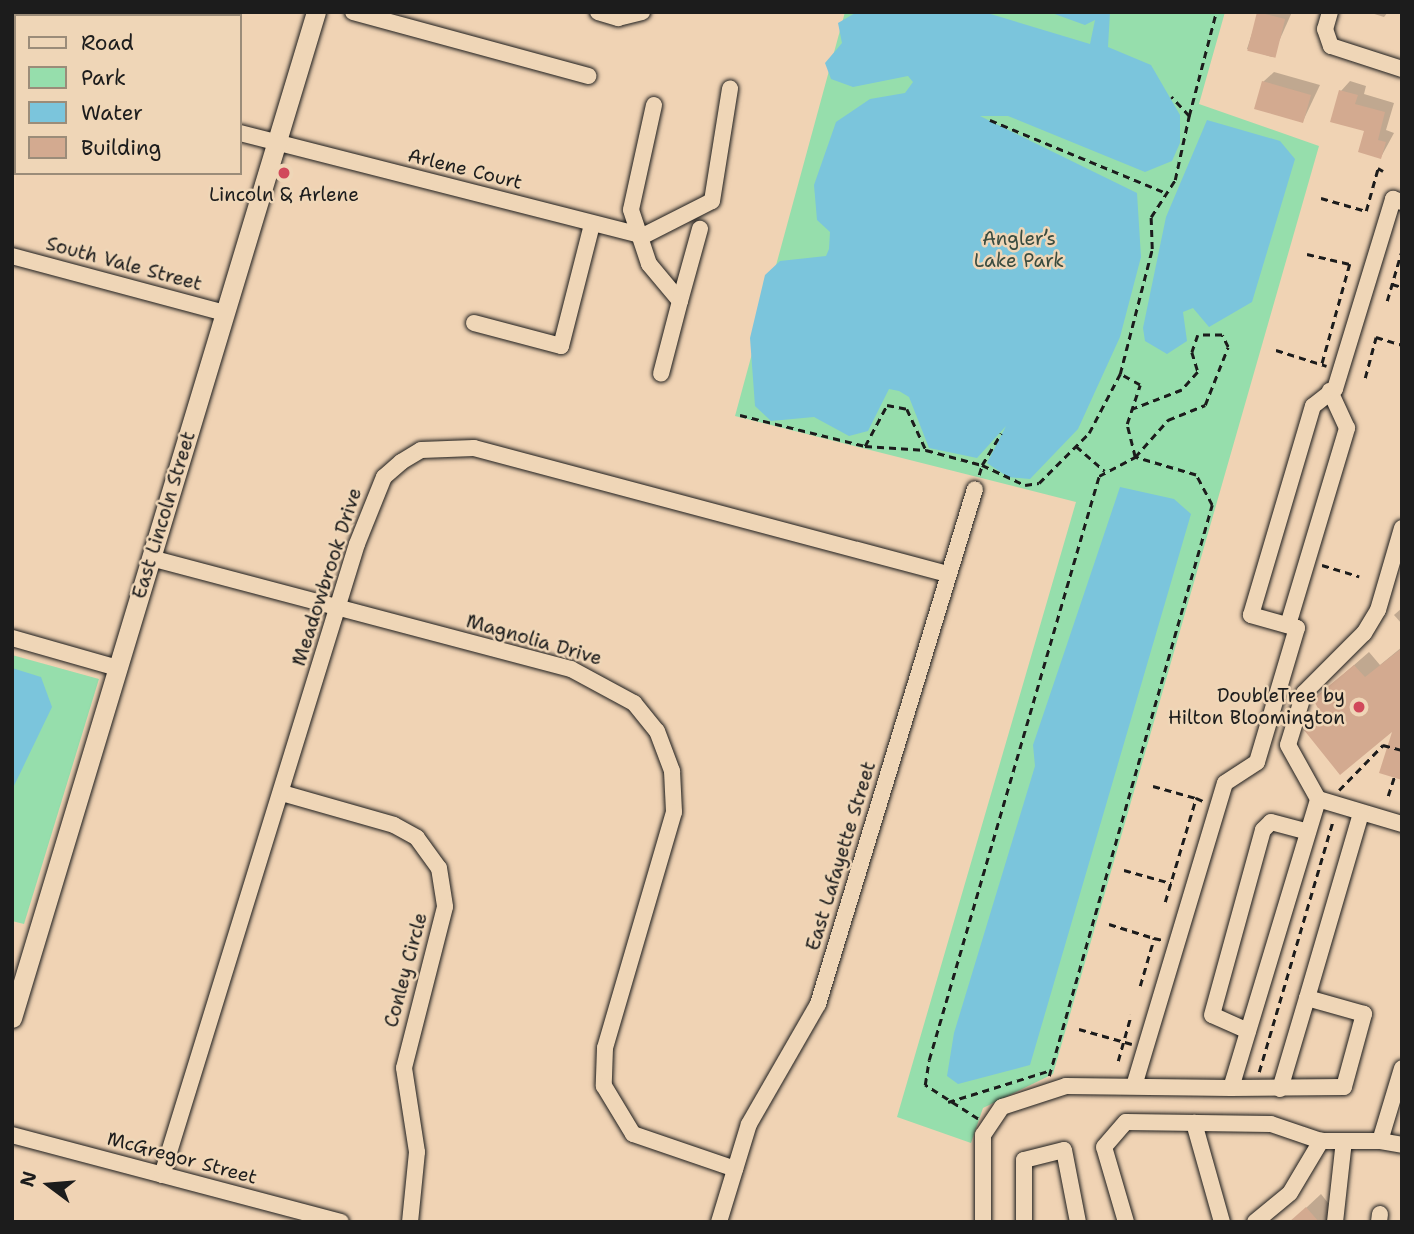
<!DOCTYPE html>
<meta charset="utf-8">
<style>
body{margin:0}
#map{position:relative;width:1414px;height:1234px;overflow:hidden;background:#f0d3b4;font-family:"Shantell Sans",sans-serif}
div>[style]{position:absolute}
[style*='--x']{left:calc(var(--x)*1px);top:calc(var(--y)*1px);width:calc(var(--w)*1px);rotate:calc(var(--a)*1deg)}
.green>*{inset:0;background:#96deac}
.water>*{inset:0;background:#7bc5dc}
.shadow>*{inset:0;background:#0003}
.building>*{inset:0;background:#d3aa90;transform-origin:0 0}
.path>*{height:2.5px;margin-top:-1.25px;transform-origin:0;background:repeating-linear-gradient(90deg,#1c1c1c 0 7px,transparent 0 12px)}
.roads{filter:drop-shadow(0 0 2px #1c1c1c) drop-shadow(0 0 2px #1c1c1c)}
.minor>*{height:16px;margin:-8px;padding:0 8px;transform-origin:8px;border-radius:8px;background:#efd6b7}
.major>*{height:19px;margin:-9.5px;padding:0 9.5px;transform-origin:9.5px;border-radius:9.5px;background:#efd6b7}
.dots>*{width:19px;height:19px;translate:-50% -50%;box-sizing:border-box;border:4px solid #efd6b7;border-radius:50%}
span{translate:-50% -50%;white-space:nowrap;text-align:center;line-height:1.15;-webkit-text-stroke:5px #efd6b7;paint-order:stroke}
.street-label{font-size:19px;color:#1c1c1c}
.poi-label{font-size:19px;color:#1c1c1c}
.right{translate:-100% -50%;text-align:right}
.park-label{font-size:19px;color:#3a4c40}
.frame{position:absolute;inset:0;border:14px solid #1c1c1c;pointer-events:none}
.legend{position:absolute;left:14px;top:14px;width:228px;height:161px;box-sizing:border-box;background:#efd6b7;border:2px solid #9b8c79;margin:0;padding:9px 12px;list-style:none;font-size:21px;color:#1c1c1c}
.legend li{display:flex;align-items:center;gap:14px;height:35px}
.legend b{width:35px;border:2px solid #9b8c79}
.north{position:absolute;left:14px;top:1150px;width:70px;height:70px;-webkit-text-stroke:5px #efd6b7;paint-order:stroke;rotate:286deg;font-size:19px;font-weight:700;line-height:28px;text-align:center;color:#1c1c1c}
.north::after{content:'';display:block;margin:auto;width:24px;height:32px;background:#1c1c1c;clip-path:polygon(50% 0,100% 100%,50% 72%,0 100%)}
</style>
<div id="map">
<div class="green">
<div style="clip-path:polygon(845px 12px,1225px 12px,1199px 104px,1319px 146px,1053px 1074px,983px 1108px,971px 1143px,897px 1117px,1076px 502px,735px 416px)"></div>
<div style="clip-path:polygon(12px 655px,99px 679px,24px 924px,12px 921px)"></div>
</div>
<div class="water">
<div style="clip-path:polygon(857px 12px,984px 12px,1090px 44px,1095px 20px,1085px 25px,1049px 12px,1110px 12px,1108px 47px,1151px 65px,1180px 115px,1180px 143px,1172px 161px,1145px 172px,1008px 116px,980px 116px,1137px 193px,1141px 257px,1120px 337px,1078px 429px,1030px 479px,1008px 477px,987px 463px,1006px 426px,977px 458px,929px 448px,909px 397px,899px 391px,889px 389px,868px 431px,849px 436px,814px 417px,771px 421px,755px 406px,750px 338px,765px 275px,780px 261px,826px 256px,829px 249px,830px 232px,817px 220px,814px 185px,836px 122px,870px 99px,905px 93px,913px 82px,908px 76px,853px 87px,831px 79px,825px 63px,842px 43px,838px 23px)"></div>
<div style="clip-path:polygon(1207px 120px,1280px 141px,1295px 159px,1252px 302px,1209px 327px,1193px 308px,1183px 312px,1187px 341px,1167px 354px,1145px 341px,1143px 328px,1166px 217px)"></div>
<div style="clip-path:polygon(1120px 487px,1174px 499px,1191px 514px,1030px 1065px,958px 1084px,947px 1076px,954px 1033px,1035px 766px,1033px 745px)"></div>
<div style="clip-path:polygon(12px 668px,41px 677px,52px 707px,12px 790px)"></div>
</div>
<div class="shadow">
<div style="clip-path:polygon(1259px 12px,1292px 12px,1272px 57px,1247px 49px)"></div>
<div style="clip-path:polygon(1368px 12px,1388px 12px,1384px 17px)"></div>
<div style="clip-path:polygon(1274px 72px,1320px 85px,1303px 121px,1263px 82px)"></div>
<div style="clip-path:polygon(1350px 81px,1366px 86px,1364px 94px,1394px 103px,1386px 130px,1394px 133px,1381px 157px,1341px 91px)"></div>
<div style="clip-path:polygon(1402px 608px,1402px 624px,1394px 615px)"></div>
<div style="clip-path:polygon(1402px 647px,1402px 778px,1395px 727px,1323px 713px,1315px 699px,1369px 652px,1380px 665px)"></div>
<div style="clip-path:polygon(1321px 1194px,1343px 1222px,1291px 1222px)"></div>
</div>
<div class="building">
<div style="left:1257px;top:12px;width:29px;height:40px;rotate:14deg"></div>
<div style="left:1262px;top:81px;width:51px;height:29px;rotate:16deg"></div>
<div style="clip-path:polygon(1339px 90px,1358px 95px,1355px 104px,1385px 112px,1378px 140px,1386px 142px,1381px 159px,1358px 152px,1364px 131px,1330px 122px)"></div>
<div style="clip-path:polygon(1402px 648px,1402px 780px,1379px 773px,1392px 732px,1340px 775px,1304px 730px,1321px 714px,1313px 699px,1354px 665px,1365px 677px)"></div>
<div style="clip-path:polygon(1306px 1207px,1319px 1222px,1289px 1222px)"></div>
</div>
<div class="path">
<div style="--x:1189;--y:116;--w:107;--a:-75.4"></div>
<div style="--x:990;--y:120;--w:188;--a:22.5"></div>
<div style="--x:1321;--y:198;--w:47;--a:16.1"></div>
<div style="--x:1366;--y:211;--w:45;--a:-74.4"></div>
<div style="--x:1378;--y:168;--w:6;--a:31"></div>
<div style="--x:1307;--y:254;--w:44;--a:13.1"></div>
<div style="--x:1350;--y:264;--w:104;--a:105.6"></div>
<div style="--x:1392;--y:284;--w:10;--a:17"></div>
<div style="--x:1387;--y:301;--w:50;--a:-73.7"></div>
<div style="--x:1276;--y:350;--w:53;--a:17.4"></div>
<div style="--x:1365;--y:378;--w:42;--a:-75"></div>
<div style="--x:1376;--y:337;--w:27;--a:17"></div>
<div style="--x:740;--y:415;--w:129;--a:13.9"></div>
<div style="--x:865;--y:446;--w:61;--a:3.8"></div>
<div style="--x:926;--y:450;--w:58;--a:15"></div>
<div style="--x:982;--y:465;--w:37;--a:-59"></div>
<div style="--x:865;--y:446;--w:47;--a:-61.8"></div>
<div style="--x:887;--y:405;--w:20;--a:11"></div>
<div style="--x:907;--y:409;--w:45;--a:65.1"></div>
<div style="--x:1076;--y:446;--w:38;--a:41"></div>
<div style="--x:979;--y:475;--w:10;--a:-73"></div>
<div style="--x:982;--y:465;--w:47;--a:24.9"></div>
<div style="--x:1025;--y:485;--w:14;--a:-8"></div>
<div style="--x:1039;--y:483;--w:71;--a:-45"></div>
<div style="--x:1089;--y:433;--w:67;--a:-62.3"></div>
<div style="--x:1120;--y:374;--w:129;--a:-75.6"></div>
<div style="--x:1152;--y:249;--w:32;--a:-92"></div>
<div style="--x:1151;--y:217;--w:44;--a:-57"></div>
<div style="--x:1175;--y:180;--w:66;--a:-77.7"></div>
<div style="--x:1189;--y:116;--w:26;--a:-133"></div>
<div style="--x:1322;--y:565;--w:39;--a:17"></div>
<div style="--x:1153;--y:786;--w:45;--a:15.6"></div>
<div style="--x:1339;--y:790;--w:63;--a:-45.6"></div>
<div style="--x:1383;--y:745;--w:20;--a:15"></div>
<div style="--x:1388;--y:796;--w:20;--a:-72"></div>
<div style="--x:1124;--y:870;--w:49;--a:15.5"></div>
<div style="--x:1165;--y:902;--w:109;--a:-73.4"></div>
<div style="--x:1196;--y:798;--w:8;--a:23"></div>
<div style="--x:1109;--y:924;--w:47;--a:17.3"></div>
<div style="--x:1140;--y:986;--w:50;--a:-73.7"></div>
<div style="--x:1154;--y:938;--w:9;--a:13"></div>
<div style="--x:1079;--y:1029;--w:55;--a:15.8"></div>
<div style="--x:1118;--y:1061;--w:48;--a:-74.2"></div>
<div style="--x:1259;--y:1072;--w:263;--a:-73.6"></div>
<div style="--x:1049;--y:1076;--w:594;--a:-74.07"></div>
<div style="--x:1212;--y:505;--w:34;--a:-118"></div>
<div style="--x:1196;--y:475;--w:64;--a:-163.6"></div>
<div style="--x:1135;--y:457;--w:34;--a:-104"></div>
<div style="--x:1127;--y:424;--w:41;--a:-71.6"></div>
<div style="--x:1140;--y:385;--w:23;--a:-151"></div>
<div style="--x:948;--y:1102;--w:105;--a:-17.2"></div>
<div style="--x:978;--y:1119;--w:63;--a:-147.3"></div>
<div style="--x:925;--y:1085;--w:25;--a:-81"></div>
<div style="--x:929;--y:1060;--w:608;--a:-73.77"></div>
<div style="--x:1099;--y:476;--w:41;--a:-27.8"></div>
<div style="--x:1135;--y:457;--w:50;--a:-48.3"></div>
<div style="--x:1168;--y:420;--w:40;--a:-22"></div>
<div style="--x:1205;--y:405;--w:62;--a:-68.4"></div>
<div style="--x:1228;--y:347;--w:13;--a:-117"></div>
<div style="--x:1222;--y:335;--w:24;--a:180"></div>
<div style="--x:1198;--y:335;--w:18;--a:109"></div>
<div style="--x:1192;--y:352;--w:21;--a:73"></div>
<div style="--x:1198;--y:372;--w:24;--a:132"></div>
<div style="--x:1182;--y:390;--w:53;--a:158.8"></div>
</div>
<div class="roads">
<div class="minor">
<div style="--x:353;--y:12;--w:244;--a:15.2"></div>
<div style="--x:598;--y:12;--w:21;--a:17"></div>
<div style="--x:618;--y:18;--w:25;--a:-14"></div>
<div style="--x:1330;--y:12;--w:18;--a:106"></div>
<div style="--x:1325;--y:29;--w:18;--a:71"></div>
<div style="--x:1331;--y:46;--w:75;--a:17.9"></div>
<div style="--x:12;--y:15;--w:3;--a:-72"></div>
<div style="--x:12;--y:70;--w:4;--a:14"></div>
<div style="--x:654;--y:105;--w:107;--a:102.4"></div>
<div style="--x:631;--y:210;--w:57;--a:71.6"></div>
<div style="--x:649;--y:264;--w:48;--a:50"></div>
<div style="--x:680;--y:301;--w:75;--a:104.6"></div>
<div style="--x:240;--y:133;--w:416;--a:14.3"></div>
<div style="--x:643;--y:236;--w:77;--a:-26.9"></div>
<div style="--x:712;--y:201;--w:114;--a:-80.9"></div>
<div style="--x:12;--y:256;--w:220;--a:15"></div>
<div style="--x:680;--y:301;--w:75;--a:-74.5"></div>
<div style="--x:474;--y:323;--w:90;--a:14.8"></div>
<div style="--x:561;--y:346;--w:126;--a:-75.7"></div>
<div style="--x:1402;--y:528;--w:85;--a:106.3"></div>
<div style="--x:1378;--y:610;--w:27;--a:121"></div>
<div style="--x:1364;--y:633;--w:85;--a:135"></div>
<div style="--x:1304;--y:693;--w:54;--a:107.1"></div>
<div style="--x:1288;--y:745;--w:62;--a:60.9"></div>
<div style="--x:1318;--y:799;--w:88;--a:16.6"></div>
<div style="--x:151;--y:558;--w:434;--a:14.8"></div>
<div style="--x:571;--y:669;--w:72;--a:28.4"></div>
<div style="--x:634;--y:703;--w:36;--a:51"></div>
<div style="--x:657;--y:731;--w:43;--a:69.4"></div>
<div style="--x:672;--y:771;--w:41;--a:87.2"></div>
<div style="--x:674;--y:812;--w:246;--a:106.3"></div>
<div style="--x:605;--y:1048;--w:38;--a:92"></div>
<div style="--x:604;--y:1086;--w:56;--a:58.9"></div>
<div style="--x:633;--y:1134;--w:108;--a:18.9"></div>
<div style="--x:1288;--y:625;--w:206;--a:-73.3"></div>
<div style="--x:1347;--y:428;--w:41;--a:-114.7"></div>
<div style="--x:12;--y:638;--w:109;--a:15.9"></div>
<div style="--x:282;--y:793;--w:116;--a:15.9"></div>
<div style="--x:394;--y:825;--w:26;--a:29"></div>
<div style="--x:417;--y:838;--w:37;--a:54"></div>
<div style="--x:439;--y:868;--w:39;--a:81"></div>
<div style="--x:445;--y:907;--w:166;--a:104.3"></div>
<div style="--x:404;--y:1068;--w:85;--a:81.2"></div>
<div style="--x:417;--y:1152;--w:70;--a:95.7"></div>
<div style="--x:1248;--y:1031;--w:39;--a:-156"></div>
<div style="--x:1212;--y:1015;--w:192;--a:-74.6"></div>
<div style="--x:1263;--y:830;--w:11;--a:-45"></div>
<div style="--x:1271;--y:822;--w:38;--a:15"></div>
<div style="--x:1134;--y:1086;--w:316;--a:-73.3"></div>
<div style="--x:1225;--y:783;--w:38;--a:-33"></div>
<div style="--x:1257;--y:762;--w:140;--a:-73.4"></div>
<div style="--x:1297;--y:628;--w:48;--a:-164.2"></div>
<div style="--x:1251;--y:615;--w:218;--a:-73.5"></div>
<div style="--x:1313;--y:406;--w:28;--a:-38"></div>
<div style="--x:1335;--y:389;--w:199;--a:-73"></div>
<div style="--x:1393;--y:199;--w:9;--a:18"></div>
<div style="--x:1231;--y:1088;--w:113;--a:-0.5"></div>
<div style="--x:1344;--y:1087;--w:76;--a:-74.7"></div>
<div style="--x:1364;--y:1014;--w:59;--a:-164.3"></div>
<div style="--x:1307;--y:998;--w:193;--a:-73.7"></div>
<div style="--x:1280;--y:1089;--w:95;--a:-73.5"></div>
<div style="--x:1194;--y:1123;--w:103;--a:74.2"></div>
<div style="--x:12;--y:1135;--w:340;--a:14.8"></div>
<div style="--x:1380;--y:1141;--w:22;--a:10"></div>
<div style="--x:162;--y:1175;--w:660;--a:-72.83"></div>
<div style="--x:357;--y:544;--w:72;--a:-68.1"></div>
<div style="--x:384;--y:477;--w:23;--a:-41"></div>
<div style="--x:401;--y:462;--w:23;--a:-31"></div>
<div style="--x:421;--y:450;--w:53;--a:-2.2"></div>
<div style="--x:474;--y:448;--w:489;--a:14.9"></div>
<div style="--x:719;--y:1222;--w:102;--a:-73"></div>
<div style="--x:749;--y:1124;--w:138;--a:-60.1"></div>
<div style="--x:818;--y:1004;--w:538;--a:-73.05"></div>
<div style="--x:983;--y:1222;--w:87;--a:-90"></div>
<div style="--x:983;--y:1135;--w:34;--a:-56"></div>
<div style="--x:1002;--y:1107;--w:67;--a:-18.2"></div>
<div style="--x:1066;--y:1086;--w:165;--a:0.7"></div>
<div style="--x:1231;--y:1088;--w:302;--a:-73.2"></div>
<div style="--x:1024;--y:1222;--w:62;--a:-90"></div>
<div style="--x:1024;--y:1160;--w:41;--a:-14"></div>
<div style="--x:1064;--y:1150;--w:73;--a:79"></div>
<div style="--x:1126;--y:1222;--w:78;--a:-106.3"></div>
<div style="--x:1104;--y:1147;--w:33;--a:-49"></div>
<div style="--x:1126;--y:1122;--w:145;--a:0.8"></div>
<div style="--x:1271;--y:1124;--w:53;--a:18.8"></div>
<div style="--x:1321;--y:1141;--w:59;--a:0"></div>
<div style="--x:1380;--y:1141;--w:76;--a:-73.2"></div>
<div style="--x:1255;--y:1222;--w:45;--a:-39.6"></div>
<div style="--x:1290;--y:1193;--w:61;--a:-59.2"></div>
<div style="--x:1335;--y:1222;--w:81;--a:-83.7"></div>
<div style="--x:1379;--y:1222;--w:8;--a:-83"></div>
</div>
<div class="major">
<div style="--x:12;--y:1018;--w:1051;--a:-73.19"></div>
</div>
</div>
<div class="dots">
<div style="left:284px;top:173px;background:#d1495b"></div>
<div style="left:1359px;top:707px;background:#d1495b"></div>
</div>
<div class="street-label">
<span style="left:465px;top:169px;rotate:14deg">Arlene Court</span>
<span style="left:124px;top:264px;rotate:15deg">South Vale Street</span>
<span style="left:164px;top:515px;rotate:-73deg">East Lincoln Street</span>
<span style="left:327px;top:577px;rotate:-72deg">Meadowbrook Drive</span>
<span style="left:534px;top:640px;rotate:16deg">Magnolia Drive</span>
<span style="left:841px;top:856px;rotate:-73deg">East Lafayette Street</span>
<span style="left:406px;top:970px;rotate:-75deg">Conley Circle</span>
<span style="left:182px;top:1158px;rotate:15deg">McGregor Street</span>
</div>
<div class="poi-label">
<span style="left:284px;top:195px">Lincoln &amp; Arlene</span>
<span class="right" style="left:1345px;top:707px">DoubleTree by<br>Hilton Bloomington</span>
</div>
<div class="park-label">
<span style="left:1019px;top:250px">Angler’s<br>Lake Park</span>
</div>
<div class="frame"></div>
<ul class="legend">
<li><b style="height:9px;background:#efd6b7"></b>Road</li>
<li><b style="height:19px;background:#96deac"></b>Park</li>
<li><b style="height:19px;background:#7bc5dc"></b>Water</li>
<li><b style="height:19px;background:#d3aa90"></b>Building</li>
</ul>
<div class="north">N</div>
</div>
